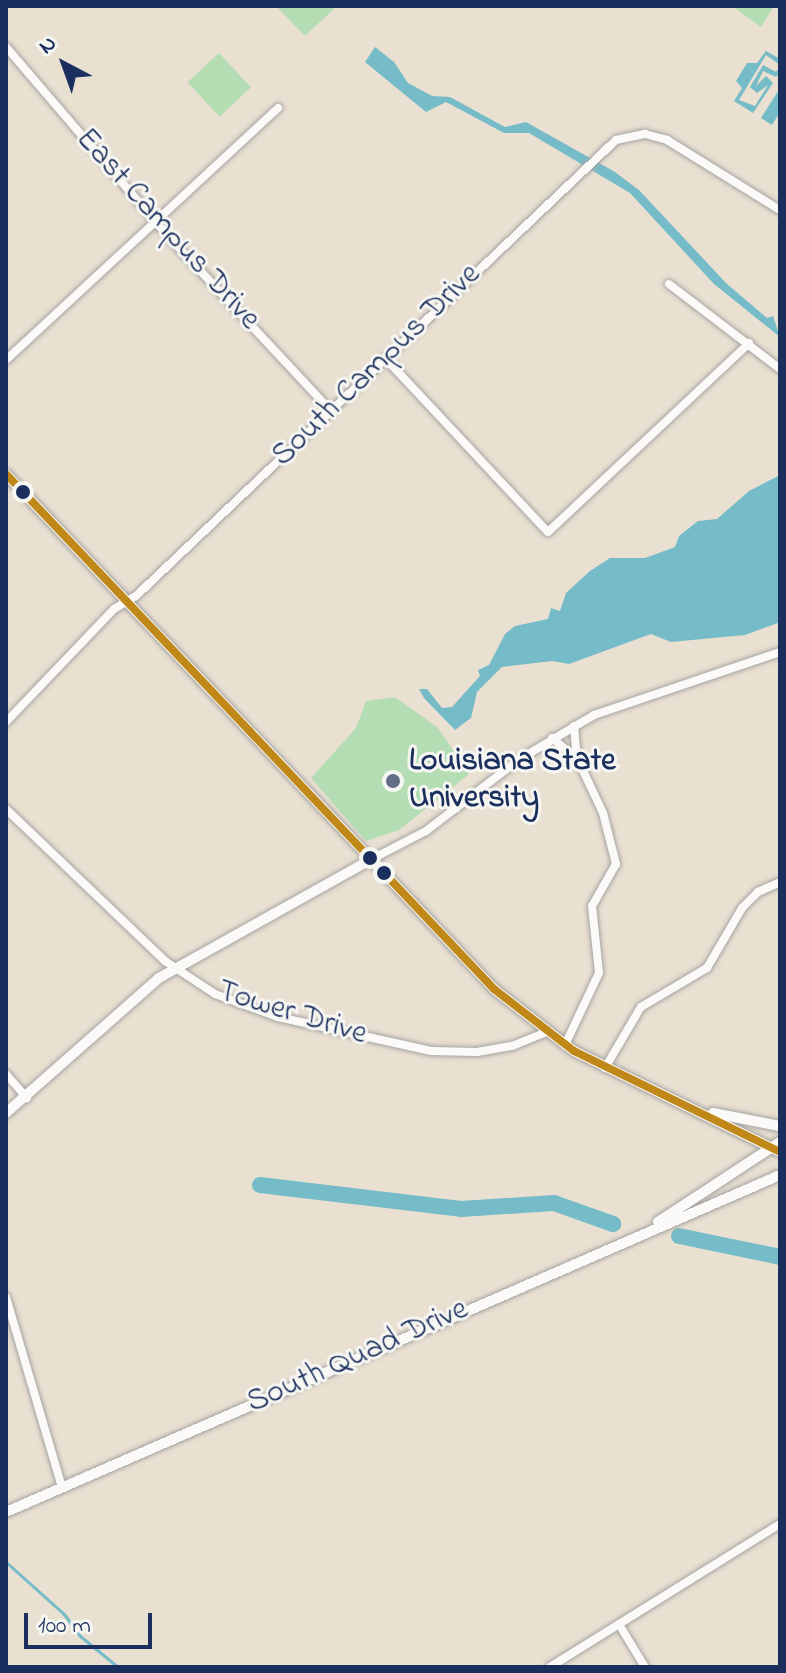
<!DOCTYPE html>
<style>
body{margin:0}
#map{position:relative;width:786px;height:1673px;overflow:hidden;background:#e9e0d2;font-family:"Indie Flower",sans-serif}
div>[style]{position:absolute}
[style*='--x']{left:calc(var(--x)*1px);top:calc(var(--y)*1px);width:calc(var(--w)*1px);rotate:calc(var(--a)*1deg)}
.green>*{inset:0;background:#b4ddb4;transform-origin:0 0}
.water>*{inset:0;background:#76bcc8}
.stream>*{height:3px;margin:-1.5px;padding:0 1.5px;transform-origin:1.5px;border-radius:1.5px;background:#76bcc8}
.river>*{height:16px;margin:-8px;padding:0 8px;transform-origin:8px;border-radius:8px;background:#76bcc8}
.roads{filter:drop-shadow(0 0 2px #a6a4a2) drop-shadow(0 0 2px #a6a4a2)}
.minor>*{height:8px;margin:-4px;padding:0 4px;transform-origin:4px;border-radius:4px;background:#fcfaf8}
.tertiary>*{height:10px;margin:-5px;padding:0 5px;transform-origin:5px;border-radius:5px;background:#fcfaf8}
.bus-1>*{height:8px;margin:-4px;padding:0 4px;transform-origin:4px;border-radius:4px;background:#c08818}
.dots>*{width:22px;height:22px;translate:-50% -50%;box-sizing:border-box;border:4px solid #f6f6f2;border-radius:50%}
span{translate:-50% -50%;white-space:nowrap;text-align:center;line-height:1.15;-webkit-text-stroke:6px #f6f6f2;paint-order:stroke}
.street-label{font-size:32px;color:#1b2f5e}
.poi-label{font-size:32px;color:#1b2f5e;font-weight:700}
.left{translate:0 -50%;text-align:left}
.frame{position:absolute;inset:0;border:8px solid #1b2f5e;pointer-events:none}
.north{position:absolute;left:24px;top:24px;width:80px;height:80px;-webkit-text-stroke:6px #f6f6f2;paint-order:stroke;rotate:319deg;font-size:22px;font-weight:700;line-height:32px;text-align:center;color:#1b2f5e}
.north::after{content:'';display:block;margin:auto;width:28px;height:36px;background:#1b2f5e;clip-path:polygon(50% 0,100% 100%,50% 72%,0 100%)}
.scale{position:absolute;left:24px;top:1613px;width:128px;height:36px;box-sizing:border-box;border:4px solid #1b2f5e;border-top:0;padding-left:10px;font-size:24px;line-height:28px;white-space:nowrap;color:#1b2f5e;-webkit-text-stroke:6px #f6f6f2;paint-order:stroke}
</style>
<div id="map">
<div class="green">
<div style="clip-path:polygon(276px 6px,337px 6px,305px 36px)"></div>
<div style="clip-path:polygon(732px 6px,774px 6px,761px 27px)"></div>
<div style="left:219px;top:53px;width:47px;height:43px;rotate:47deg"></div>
<div style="clip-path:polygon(395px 697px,438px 728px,469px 774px,399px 830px,366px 841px,311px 778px,356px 728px,366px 701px)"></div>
</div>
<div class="water">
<div style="clip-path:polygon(375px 47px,394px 62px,408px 83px,432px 96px,450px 97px,505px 127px,526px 122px,615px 172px,639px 190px,726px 283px,767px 318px,773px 316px,780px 337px,714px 284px,630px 193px,529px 133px,504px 133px,446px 102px,426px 112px,365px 62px)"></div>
<div style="clip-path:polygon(766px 51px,780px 59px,780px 65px,766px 55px,739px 100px,755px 106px,768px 85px,757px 93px,750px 87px,763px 65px,776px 72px,780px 66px,780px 72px,776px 77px,763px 71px,756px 86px,766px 76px,773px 83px,753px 113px,734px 101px,742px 88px,736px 81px,747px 63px,757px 63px)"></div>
<div style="clip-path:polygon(780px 88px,780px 112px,772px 125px,761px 118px)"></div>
<div style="clip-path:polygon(780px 475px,778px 623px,745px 635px,671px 642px,651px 634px,569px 664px,552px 661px,502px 667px,477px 692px,471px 718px,455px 730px,424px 698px,419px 689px,427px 689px,442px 708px,452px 707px,480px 676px,478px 670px,489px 665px,505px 634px,515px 626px,548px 619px,551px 608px,560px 611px,566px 593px,590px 571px,610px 558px,645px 558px,675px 547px,679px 536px,698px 521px,717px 519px,749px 491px)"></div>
</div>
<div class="stream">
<div style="--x:6;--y:1562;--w:78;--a:41.9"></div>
<div style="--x:64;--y:1614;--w:27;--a:54"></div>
<div style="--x:80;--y:1636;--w:49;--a:39.2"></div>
</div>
<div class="river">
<div style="--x:260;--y:1185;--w:202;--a:6.8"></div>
<div style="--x:461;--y:1209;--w:93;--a:-3.7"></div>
<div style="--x:554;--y:1203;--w:63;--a:19.6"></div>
<div style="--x:679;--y:1236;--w:103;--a:11.7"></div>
</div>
<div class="roads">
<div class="minor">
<div style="--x:6;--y:47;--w:246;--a:49.4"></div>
<div style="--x:166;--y:234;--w:242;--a:47"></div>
<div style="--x:669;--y:284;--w:140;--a:37.4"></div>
<div style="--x:385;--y:358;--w:238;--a:46.9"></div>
<div style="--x:548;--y:532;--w:276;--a:-43.2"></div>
<div style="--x:6;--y:360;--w:371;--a:-42.8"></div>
<div style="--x:6;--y:722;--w:156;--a:-46.3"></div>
<div style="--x:114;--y:609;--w:26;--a:-31"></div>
<div style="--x:136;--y:596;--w:662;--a:-43.53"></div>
<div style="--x:616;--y:140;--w:30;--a:-12"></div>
<div style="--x:645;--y:134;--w:23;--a:15"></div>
<div style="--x:667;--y:140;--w:133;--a:31.8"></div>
<div style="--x:574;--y:726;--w:33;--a:85"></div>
<div style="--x:552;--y:738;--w:34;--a:40"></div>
<div style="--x:578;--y:760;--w:59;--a:64.7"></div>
<div style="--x:603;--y:813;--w:53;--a:75.7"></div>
<div style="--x:616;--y:864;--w:48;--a:119.7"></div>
<div style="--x:592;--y:906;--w:67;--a:84"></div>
<div style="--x:599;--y:973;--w:80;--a:115.3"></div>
<div style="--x:6;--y:809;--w:220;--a:43.7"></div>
<div style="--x:165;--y:961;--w:60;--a:33.4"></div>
<div style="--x:215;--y:994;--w:67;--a:20.1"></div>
<div style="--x:278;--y:1017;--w:157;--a:12.5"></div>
<div style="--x:431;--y:1051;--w:46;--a:1.2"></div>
<div style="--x:477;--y:1052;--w:36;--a:-10"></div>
<div style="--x:512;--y:1046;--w:37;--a:-22"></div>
<div style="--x:370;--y:860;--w:63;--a:-27.4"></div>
<div style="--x:426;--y:831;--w:118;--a:-37.5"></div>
<div style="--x:520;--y:759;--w:86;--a:-30.7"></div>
<div style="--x:594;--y:715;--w:196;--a:-18.7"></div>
<div style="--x:605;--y:1068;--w:71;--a:-59.5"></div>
<div style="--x:641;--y:1007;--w:77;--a:-30.6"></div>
<div style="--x:707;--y:968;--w:69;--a:-59.7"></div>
<div style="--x:742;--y:908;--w:23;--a:-45"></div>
<div style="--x:758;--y:892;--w:24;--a:-24"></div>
<div style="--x:6;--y:1074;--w:32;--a:49"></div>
<div style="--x:6;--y:1297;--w:198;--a:73.6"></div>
<div style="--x:620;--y:1626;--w:48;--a:58.6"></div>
<div style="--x:550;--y:1667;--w:271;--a:-31.9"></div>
</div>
<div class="tertiary">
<div style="--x:6;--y:474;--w:709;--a:46.54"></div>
<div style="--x:494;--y:989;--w:101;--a:37.8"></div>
<div style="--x:574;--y:1051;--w:229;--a:26.1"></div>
<div style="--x:6;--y:1113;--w:204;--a:-41.4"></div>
<div style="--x:159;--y:978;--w:242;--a:-29.2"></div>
<div style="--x:713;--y:1113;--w:68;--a:11"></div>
<div style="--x:658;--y:1222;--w:146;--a:-33.3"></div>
<div style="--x:6;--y:1512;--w:844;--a:-23.53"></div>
</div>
</div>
<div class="bus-1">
<div style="--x:6;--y:474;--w:709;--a:46.54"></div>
<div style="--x:494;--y:989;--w:101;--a:37.8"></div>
<div style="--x:574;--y:1051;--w:229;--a:26.1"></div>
</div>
<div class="dots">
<div style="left:23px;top:492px;background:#1b2f5e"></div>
<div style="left:393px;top:781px;background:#636d87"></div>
<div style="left:370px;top:858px;background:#1b2f5e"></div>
<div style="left:384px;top:873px;background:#1b2f5e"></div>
</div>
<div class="street-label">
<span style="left:167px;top:230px;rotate:48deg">East Campus Drive</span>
<span style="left:377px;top:366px;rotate:-44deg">South Campus Drive</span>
<span style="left:292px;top:1014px;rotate:17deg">Tower Drive</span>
<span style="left:358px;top:1357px;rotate:-24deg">South Quad Drive</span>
</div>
<div class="poi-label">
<span class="left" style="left:409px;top:781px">Louisiana State<br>University</span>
</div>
<div class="frame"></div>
<div class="north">N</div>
<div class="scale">100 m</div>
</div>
